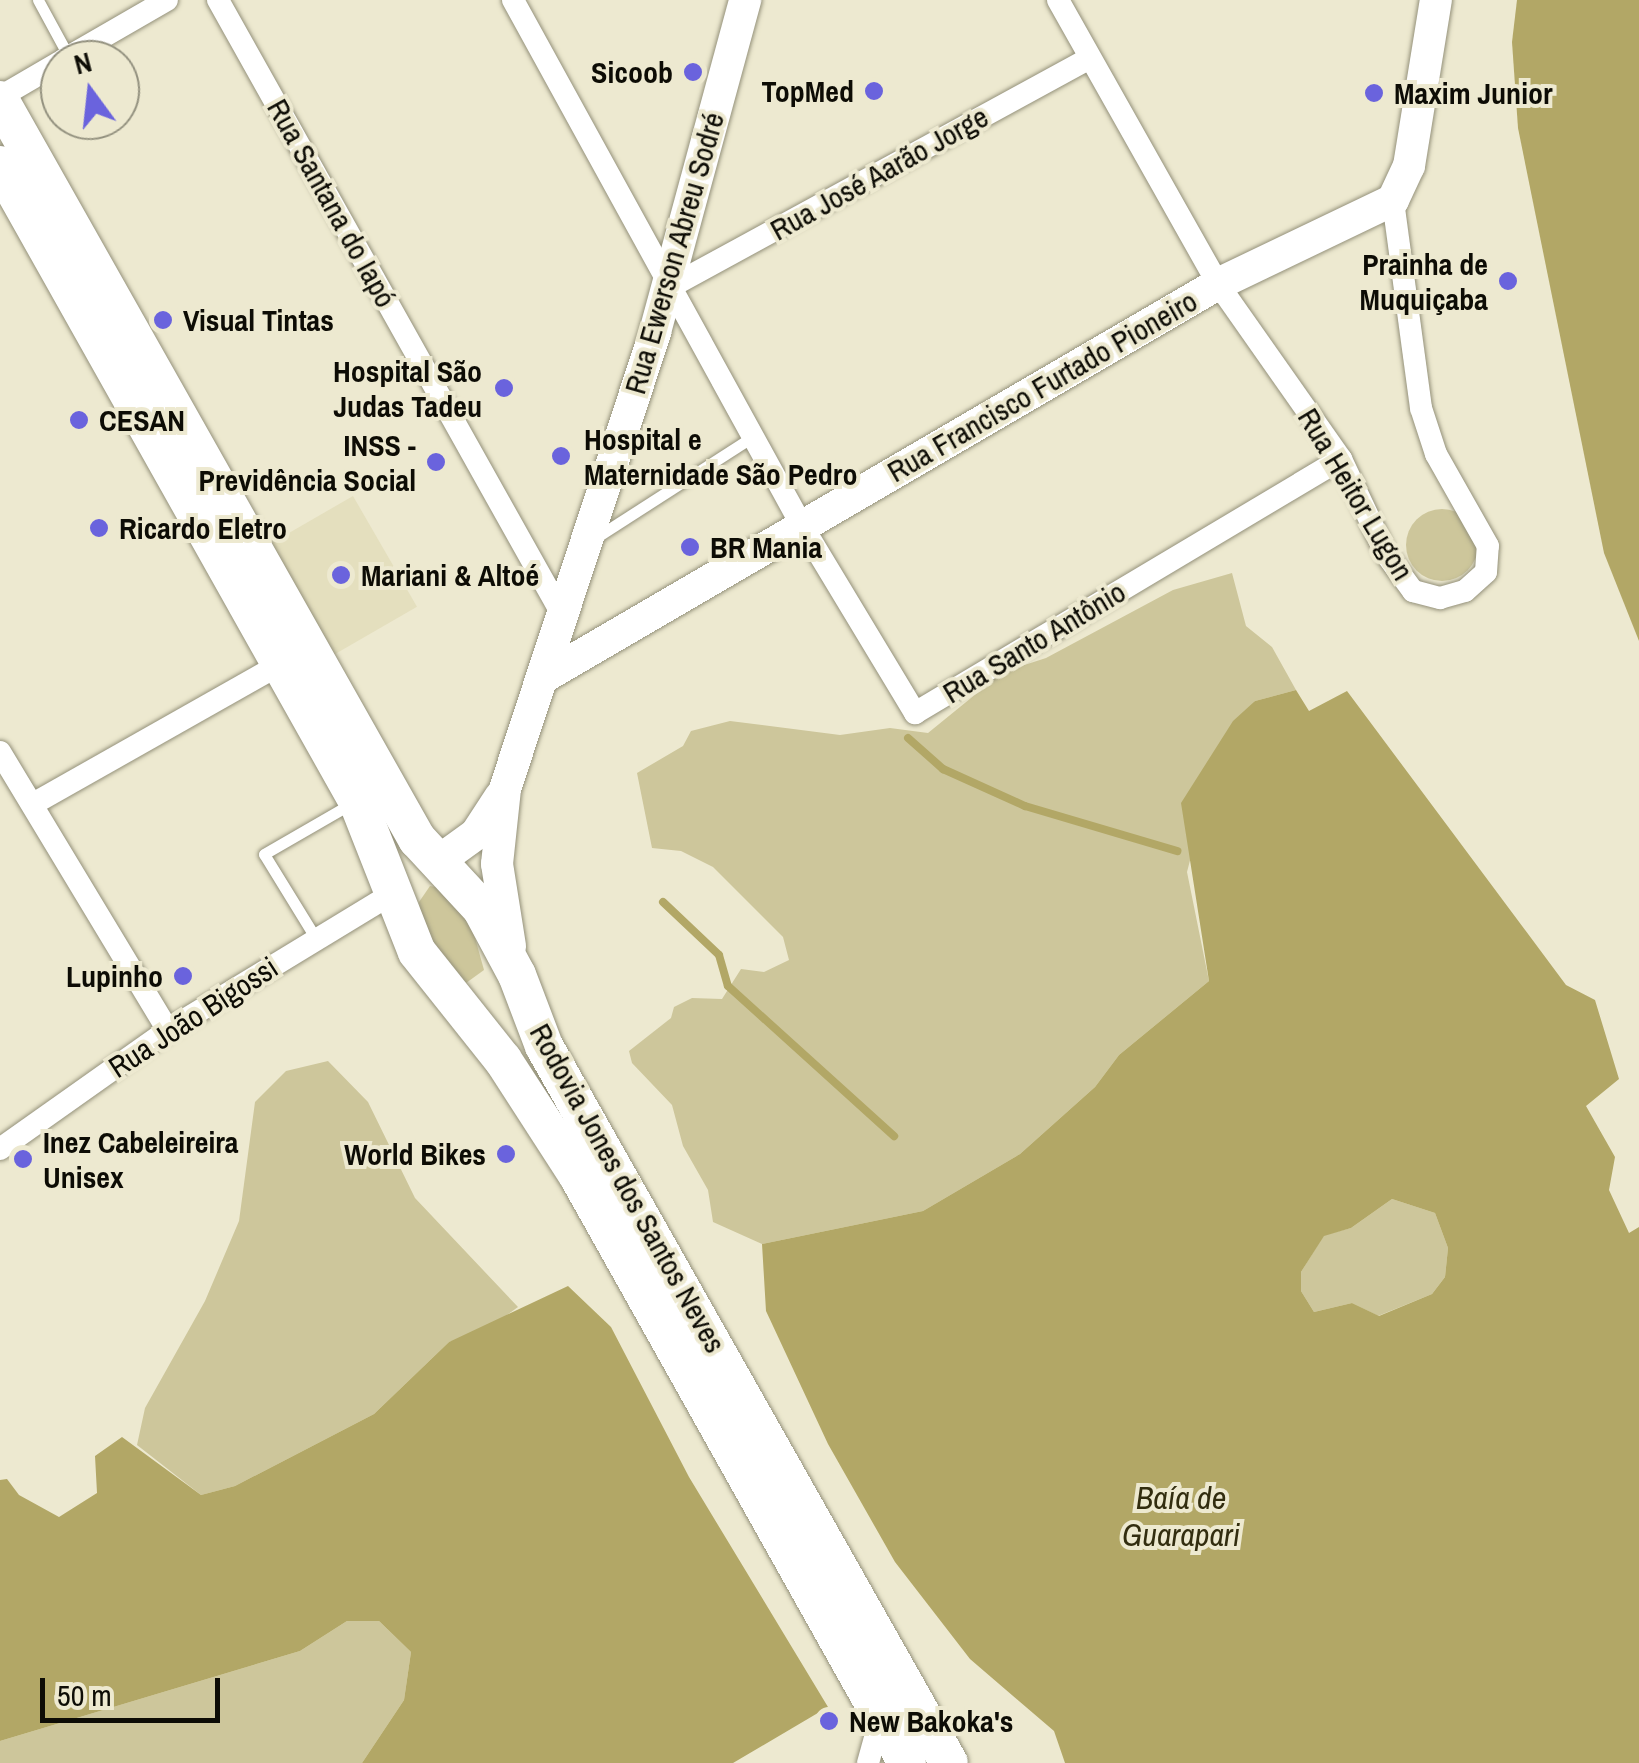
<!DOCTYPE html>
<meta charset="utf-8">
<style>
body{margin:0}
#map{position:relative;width:1639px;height:1763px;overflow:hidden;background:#ede9d0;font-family:"Archivo Narrow",sans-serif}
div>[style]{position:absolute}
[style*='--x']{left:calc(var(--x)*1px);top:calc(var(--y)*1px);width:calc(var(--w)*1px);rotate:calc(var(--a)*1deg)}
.built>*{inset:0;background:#e4dfbe;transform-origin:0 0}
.green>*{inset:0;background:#cdc69b}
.round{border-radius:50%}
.forest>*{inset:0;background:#b2a766}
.stream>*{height:8px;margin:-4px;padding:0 4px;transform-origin:4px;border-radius:4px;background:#b2a766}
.roads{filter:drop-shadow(0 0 2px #94917a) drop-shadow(0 0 2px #94917a)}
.lane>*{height:11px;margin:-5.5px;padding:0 5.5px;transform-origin:5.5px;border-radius:5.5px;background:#fff}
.street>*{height:22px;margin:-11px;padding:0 11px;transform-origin:11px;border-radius:11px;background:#fff}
.secondary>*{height:32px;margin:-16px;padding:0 16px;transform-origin:16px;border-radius:16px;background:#fff}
.primary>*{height:38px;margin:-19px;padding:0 19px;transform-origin:19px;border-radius:19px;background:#fff}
.dots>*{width:28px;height:28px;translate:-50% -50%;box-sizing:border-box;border:5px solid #ede9d0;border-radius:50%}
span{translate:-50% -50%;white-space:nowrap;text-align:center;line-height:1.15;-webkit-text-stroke:8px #ede9d0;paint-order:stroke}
.poi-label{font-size:30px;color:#0d0c05;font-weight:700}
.right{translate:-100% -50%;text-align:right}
.left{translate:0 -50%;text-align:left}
.street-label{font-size:30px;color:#0d0c05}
.water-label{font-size:32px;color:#322d0f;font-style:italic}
.north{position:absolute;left:40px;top:40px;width:100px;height:100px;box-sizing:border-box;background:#ede9d0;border:2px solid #93917f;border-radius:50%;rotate:345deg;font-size:28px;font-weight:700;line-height:40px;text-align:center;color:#0d0c05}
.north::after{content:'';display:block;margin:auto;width:35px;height:45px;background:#6a63dd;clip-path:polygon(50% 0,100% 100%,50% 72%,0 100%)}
.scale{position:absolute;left:40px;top:1678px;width:180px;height:45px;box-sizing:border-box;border:5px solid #0d0c05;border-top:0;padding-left:12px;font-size:30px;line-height:35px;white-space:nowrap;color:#0d0c05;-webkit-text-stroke:8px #ede9d0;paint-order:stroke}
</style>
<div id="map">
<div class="built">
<div style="left:353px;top:496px;width:128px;height:100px;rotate:60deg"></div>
</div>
<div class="green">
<div class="round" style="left:1406px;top:509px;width:72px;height:72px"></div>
<div style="clip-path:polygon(1232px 573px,1246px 626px,1272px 647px,1296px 690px,1255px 701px,1219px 748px,1187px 872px,1209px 981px,1119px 1055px,1095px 1087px,1020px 1154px,923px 1211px,762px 1244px,713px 1222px,708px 1190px,683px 1146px,672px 1105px,632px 1063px,629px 1051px,671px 1018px,674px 1007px,692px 998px,722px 999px,741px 969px,764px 972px,789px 960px,783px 937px,713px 867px,681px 851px,652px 848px,637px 773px,683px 746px,691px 731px,730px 721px,840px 735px,890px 728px,928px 733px,1003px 672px,1046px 658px,1173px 590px)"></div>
<div style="clip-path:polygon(430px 886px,452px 890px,467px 909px,484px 970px,466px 983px,422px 929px,419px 902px)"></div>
<div style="clip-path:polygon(328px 1061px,368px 1102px,415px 1198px,518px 1307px,485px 1331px,449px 1342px,374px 1414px,235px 1486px,201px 1495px,137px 1445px,145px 1408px,205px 1301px,239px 1221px,255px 1102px,286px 1071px)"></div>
<div style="clip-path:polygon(1392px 1199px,1435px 1213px,1448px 1248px,1445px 1277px,1432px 1294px,1378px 1316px,1352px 1303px,1314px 1312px,1301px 1291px,1301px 1272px,1324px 1235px,1351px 1228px)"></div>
<div style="clip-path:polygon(347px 1621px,379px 1621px,411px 1652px,404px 1700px,362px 1763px,0 1763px,0 1741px,300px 1651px)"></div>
</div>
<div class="forest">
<div style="clip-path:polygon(1517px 0,1639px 0,1639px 641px,1604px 553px,1518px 128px,1512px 42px)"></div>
<div style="clip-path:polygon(evenodd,1296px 690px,1309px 711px,1347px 691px,1566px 985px,1595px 1000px,1619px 1079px,1586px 1106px,1615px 1157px,1609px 1190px,1629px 1233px,1639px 1227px,1639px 1763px,1065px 1763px,1054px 1731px,970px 1659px,895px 1562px,828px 1444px,766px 1311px,762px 1244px,923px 1211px,1020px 1154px,1095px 1087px,1119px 1055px,1209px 981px,1181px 803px,1233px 721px,1255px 701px,1296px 690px,1392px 1199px,1435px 1213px,1448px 1248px,1445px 1277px,1432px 1294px,1379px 1316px,1352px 1303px,1314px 1312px,1301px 1291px,1301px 1272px,1324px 1236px,1351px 1228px,1392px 1199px)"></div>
<div style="clip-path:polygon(568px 1286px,611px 1327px,689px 1477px,828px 1707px,733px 1763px,362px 1763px,404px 1700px,411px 1652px,379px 1621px,347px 1621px,300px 1651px,0 1741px,0 1480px,7px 1479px,19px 1495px,59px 1517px,97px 1493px,95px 1456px,122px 1437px,201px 1495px,235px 1486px,374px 1414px,449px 1342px)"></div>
</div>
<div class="stream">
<div style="--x:908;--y:738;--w:47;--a:41.5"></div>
<div style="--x:943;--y:769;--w:90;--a:24.3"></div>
<div style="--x:1025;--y:806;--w:159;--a:16.5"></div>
<div style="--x:663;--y:902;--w:77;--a:43.4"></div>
<div style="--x:719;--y:955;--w:32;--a:74"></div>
<div style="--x:728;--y:986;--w:224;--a:42.1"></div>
</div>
<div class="roads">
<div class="lane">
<div style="--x:38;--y:0;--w:65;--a:61.5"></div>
<div style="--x:597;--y:537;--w:184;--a:-32.8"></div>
<div style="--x:315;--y:937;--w:97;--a:-121.6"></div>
<div style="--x:264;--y:854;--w:104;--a:-30"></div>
</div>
<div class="street">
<div style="--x:218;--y:0;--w:706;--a:60.75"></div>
<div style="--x:513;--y:0;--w:598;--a:61.21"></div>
<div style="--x:801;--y:524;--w:221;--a:58.9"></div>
<div style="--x:915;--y:713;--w:496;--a:-30.8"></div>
<div style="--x:1058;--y:0;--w:326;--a:60.6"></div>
<div style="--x:1218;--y:284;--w:214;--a:54.9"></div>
<div style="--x:1341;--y:459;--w:105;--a:64.7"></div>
<div style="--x:1386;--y:554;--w:46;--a:53.9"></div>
<div style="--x:1413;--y:591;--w:28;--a:15"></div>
<div style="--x:1440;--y:598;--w:26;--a:-16"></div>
<div style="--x:1465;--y:591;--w:28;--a:-42"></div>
<div style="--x:1486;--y:572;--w:26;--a:-86"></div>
<div style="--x:1488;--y:546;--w:106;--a:-119.5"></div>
<div style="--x:1436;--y:454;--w:48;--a:-108.1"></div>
<div style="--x:1421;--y:408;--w:210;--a:-97.7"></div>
<div style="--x:63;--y:60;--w:120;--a:-30"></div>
<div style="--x:0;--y:97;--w:69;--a:-30.3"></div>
<div style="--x:670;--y:287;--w:476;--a:-28.6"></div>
<div style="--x:0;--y:752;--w:325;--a:58.9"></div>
<div style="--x:33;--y:804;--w:294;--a:-29.5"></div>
<div style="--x:0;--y:1149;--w:206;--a:-35.3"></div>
<div style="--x:168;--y:1030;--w:262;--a:-31.3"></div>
<div style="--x:868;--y:1763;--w:49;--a:-74.5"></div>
</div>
<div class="secondary">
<div style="--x:544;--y:677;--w:780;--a:-30.25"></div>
<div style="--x:1218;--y:284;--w:194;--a:-25.6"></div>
<div style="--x:1393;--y:200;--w:38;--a:-65"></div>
<div style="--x:1409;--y:166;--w:168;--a:-80.8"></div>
<div style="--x:436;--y:863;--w:49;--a:-35.9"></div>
<div style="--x:476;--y:834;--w:44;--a:-57"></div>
<div style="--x:510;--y:946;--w:83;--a:-99"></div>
<div style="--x:497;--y:864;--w:75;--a:-83.9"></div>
<div style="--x:505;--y:789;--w:481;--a:-71.8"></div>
<div style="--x:655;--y:332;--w:344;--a:-74.8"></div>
</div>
<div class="primary">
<div style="--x:0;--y:100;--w:849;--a:60.57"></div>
<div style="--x:417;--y:839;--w:94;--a:47.2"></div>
<div style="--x:481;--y:908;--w:76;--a:61.8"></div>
<div style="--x:517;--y:975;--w:76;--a:69.2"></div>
<div style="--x:544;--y:1046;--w:823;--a:60.54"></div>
<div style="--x:0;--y:165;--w:728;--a:60.66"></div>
<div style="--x:357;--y:800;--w:163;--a:68.5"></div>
<div style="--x:417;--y:952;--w:138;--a:51.5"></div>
<div style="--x:503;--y:1060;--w:138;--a:57.1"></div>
<div style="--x:578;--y:1176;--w:673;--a:60.73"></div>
</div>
</div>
<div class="dots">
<div style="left:693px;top:72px;background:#6a63dd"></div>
<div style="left:874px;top:91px;background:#6a63dd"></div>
<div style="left:1374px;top:93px;background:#6a63dd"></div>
<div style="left:1508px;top:281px;background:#6a63dd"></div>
<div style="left:163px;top:320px;background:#6a63dd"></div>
<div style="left:504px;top:388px;background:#6a63dd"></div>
<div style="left:79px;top:420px;background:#6a63dd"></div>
<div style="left:561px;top:456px;background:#6a63dd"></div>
<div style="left:436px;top:462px;background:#6a63dd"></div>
<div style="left:99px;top:528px;background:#6a63dd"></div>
<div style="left:690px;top:547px;background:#6a63dd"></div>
<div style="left:341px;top:575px;background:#6a63dd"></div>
<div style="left:183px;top:976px;background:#6a63dd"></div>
<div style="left:506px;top:1154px;background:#6a63dd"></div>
<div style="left:23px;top:1159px;background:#6a63dd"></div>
<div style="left:829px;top:1721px;background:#6a63dd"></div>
</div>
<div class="poi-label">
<span class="right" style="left:673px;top:72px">Sicoob</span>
<span class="right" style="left:854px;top:91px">TopMed</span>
<span class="left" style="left:1394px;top:93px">Maxim Junior</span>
<span class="right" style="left:1488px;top:281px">Prainha de<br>Muquiçaba</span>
<span class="left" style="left:183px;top:320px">Visual Tintas</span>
<span class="right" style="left:482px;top:388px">Hospital São<br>Judas Tadeu</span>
<span class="left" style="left:99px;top:420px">CESAN</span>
<span class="left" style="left:584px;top:456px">Hospital e<br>Maternidade São Pedro</span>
<span class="right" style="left:416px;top:462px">INSS -<br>Previdência Social</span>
<span class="left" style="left:119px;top:528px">Ricardo Eletro</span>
<span class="left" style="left:710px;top:547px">BR Mania</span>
<span class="left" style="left:361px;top:575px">Mariani &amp; Altoé</span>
<span class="right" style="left:163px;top:976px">Lupinho</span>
<span class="left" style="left:43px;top:1159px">Inez Cabeleireira<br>Unisex</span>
<span class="right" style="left:486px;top:1154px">World Bikes</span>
<span class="left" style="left:849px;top:1721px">New Bakoka's</span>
</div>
<div class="street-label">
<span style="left:879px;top:173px;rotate:-29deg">Rua José Aarão Jorge</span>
<span style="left:332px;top:203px;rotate:61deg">Rua Santana do Iapó</span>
<span style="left:674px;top:253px;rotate:-74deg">Rua Ewerson Abreu Sodré</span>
<span style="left:1042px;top:386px;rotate:-30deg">Rua Francisco Furtado Pioneiro</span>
<span style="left:1356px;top:494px;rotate:59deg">Rua Heitor Lugon</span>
<span style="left:1034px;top:642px;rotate:-31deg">Rua Santo Antônio</span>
<span style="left:193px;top:1017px;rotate:-33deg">Rua João Bigossi</span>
<span style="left:628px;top:1188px;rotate:61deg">Rodovia Jones dos Santos Neves</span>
</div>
<div class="water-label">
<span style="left:1181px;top:1517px">Baía de<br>Guarapari</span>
</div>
<div class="north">N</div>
<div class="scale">50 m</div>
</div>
